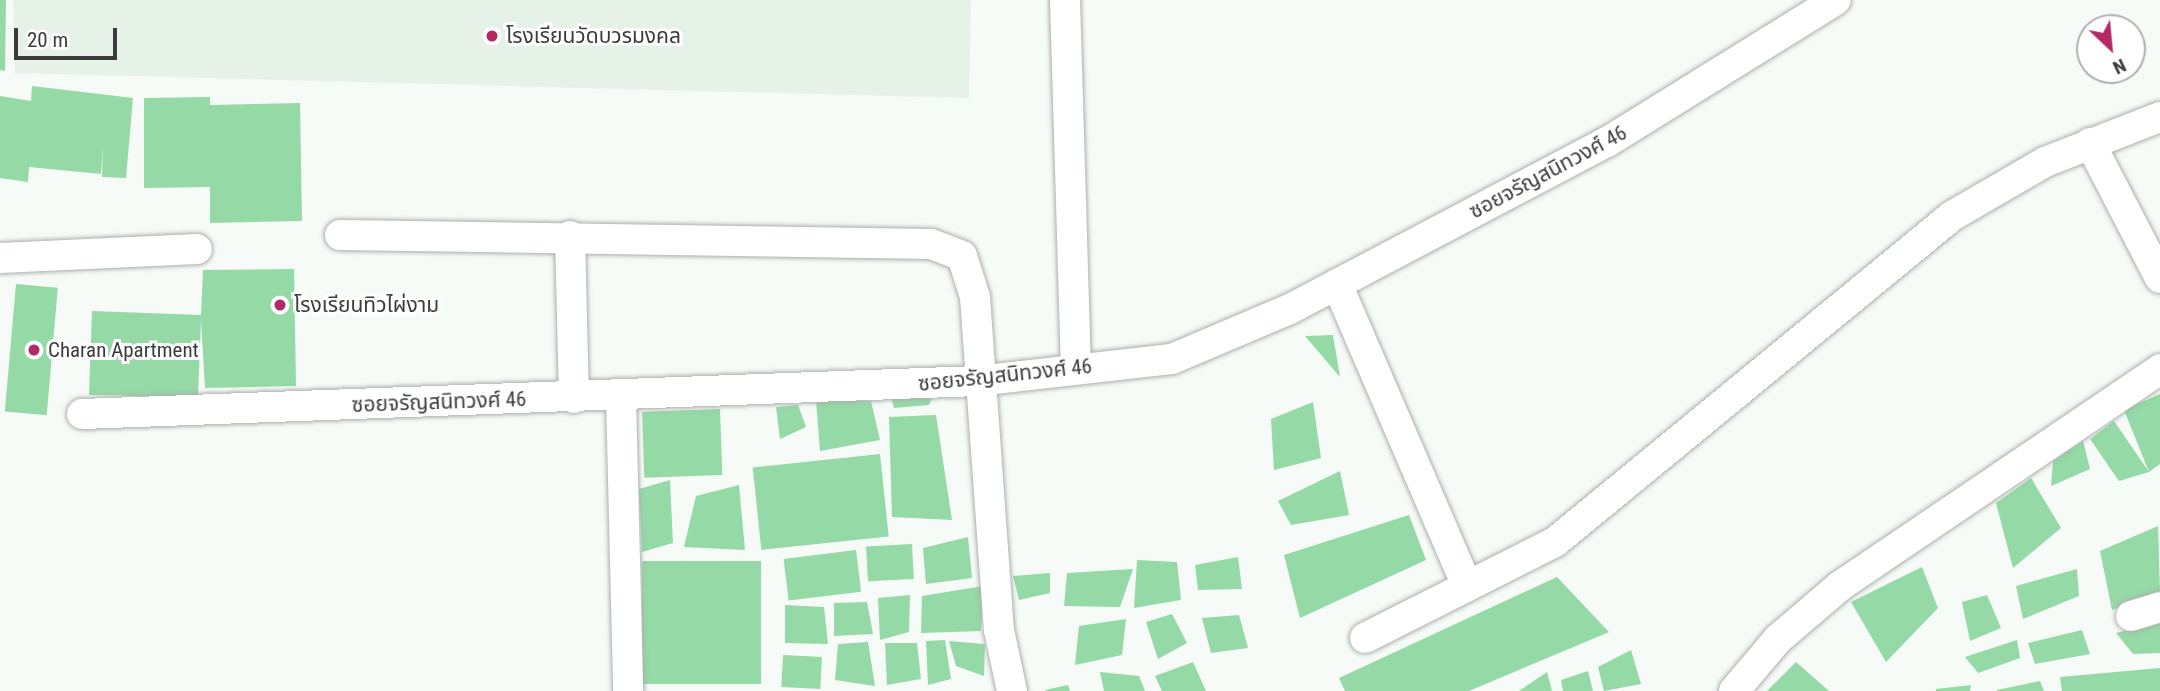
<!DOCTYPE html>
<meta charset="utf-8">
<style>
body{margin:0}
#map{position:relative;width:2160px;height:691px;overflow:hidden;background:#f6fbf7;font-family:"Roboto Condensed","Noto Sans Thai",sans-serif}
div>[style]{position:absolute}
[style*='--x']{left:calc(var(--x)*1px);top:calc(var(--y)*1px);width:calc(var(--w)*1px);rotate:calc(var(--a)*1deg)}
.built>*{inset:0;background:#e6f1e8}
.building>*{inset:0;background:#94d9a6;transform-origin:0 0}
.roads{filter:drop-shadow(0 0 2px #abb0ac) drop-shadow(0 0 2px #abb0ac)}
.street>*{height:30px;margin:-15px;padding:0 15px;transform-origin:15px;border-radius:15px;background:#fff}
.dots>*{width:19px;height:19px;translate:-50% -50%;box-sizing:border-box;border:4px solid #fff;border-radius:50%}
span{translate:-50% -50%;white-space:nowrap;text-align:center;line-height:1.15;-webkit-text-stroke:6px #fff;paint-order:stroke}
.poi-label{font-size:21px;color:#3a3c3b}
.left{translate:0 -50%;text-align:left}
.street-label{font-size:21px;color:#3a3c3b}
.north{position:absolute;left:2076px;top:14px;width:70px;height:70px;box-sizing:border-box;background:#fff;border:2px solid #b0b1b1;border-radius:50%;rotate:154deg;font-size:19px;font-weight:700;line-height:28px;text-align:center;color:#3a3c3b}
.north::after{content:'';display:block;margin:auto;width:24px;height:32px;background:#b32966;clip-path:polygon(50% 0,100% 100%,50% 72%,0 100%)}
.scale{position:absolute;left:14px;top:28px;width:103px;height:32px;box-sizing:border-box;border:4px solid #3a3c3b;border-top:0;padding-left:9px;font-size:21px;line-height:24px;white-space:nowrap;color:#3a3c3b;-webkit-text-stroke:5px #fff;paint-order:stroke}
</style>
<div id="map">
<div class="built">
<div style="clip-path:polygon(13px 0,971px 0,969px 98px,15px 73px)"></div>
</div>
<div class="building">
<div style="clip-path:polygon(0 0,6px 0,5px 71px,0 70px)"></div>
<div style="clip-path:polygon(32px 86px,133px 98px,126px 178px,102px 177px,103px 147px,101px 174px,29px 167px,28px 182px,0 178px,0 96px,31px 101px)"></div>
<div style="clip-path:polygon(210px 97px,210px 105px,300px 103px,302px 221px,210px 223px,210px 187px,144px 188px,144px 98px)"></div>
<div style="clip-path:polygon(294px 269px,296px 386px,205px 388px,201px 320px,198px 397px,89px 395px,92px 311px,201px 315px,203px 270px)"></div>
<div style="left:16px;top:284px;width:42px;height:128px;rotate:5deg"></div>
<div style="clip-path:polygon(1333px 335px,1340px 377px,1305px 336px)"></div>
<div style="clip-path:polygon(935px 390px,929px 405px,894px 408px,891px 397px)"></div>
<div style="clip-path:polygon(2160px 394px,2160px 464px,2149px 472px,2119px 481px,2090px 439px,2114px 421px,2149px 472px,2124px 410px)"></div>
<div style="clip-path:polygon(816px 400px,871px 401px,880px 440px,820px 451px)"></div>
<div style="clip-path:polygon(1313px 402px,1321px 458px,1274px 470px,1271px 419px)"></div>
<div style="clip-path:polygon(798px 405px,806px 427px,780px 439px,776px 407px)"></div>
<div style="left:720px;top:409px;width:66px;height:78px;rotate:88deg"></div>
<div style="clip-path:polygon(936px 415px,952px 520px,892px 517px,889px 417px)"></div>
<div style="clip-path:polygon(2083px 441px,2090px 469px,2051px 486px,2053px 461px)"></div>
<div style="left:880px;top:454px;width:83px;height:128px;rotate:84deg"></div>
<div style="clip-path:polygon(1340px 471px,1349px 515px,1291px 525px,1278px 501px)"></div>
<div style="clip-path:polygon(2031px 478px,2061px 528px,2013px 568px,1996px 503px)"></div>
<div style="clip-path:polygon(670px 480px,673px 543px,642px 552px,639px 489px)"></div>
<div style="clip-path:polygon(739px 485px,745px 550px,684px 547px,696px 496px)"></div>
<div style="clip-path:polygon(1409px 515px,1426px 560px,1300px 618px,1284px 555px)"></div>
<div style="clip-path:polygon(2158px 526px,2160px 591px,2112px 610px,2100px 551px)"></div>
<div style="clip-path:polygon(968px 537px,972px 578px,926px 584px,923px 548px)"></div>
<div style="left:912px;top:544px;width:35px;height:46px;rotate:87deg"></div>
<div style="left:856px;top:550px;width:42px;height:73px;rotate:83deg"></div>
<div style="clip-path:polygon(1238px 557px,1242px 589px,1198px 590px,1195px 565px)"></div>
<div style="clip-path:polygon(1137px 560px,1177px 562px,1181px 600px,1134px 608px)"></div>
<div style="left:761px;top:561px;width:123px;height:119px;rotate:90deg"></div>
<div style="clip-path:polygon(1922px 567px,1938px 608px,1886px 662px,1851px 602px)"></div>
<div style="clip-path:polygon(1133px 569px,1120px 607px,1064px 606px,1067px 573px)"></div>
<div style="clip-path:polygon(2077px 569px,2079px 596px,2023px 619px,2016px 586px)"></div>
<div style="clip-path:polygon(1050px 573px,1050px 593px,1019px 600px,1013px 576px)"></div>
<div style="clip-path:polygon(1557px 577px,1609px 632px,1469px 691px,1345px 691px,1339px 678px)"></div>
<div style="clip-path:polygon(983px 586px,981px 631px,921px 633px,922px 596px)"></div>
<div style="clip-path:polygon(910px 595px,909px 632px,880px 640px,878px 598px)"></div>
<div style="clip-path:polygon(1987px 595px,2001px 628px,1970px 641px,1962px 602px)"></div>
<div style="clip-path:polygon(867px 602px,873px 634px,834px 636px,834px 603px)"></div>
<div style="clip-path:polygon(785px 605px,824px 607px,828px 644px,785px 643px)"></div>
<div style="clip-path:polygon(1172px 614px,1187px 643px,1158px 659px,1146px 622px)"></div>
<div style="clip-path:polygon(1239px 615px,1248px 648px,1211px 653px,1202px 618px)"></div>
<div style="clip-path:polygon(1126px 619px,1122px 655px,1075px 665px,1079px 626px)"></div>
<div style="clip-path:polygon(2160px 622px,2160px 653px,2133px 654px,2116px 633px)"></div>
<div style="clip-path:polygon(2082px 630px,2090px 654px,2035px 664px,2028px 643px)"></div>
<div style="clip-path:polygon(945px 640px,951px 679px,928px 685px,926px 641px)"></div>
<div style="clip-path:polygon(2017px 640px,2020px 658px,1978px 673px,1965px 657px)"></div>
<div style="clip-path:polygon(949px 641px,985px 644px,984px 676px,956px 666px)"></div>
<div style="clip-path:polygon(868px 642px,875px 686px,835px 680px,838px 644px)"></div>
<div style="clip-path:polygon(885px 643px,917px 643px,921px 679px,887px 685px)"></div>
<div style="clip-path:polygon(1631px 650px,1641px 684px,1604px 691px,1598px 667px)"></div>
<div style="left:783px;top:655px;width:39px;height:32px;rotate:3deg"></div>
<div style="clip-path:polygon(1193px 662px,1206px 691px,1162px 691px,1155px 676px)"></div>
<div style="clip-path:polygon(1796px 662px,1829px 691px,1767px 691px)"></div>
<div style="clip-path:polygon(2160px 668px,2160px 691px,2062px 691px,2060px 677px)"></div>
<div style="clip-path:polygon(1588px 671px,1593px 691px,1563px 691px,1561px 680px)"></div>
<div style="clip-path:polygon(1100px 672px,1139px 676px,1145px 691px,1104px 691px)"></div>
<div style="clip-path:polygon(1547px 672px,1552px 691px,1519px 691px)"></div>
<div style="clip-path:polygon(2040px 681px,2044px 691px,1997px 691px,1997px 690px)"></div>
<div style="clip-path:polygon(1068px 685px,1070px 691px,1046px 691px,1045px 690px)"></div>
<div style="clip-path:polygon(1971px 685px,1970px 691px,1936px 691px,1936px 689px)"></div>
</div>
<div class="roads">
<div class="street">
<div style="--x:1065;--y:0;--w:368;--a:88.3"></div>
<div style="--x:2090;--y:143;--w:152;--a:62.6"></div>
<div style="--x:340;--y:235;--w:591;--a:0.87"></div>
<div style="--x:931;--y:244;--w:33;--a:21"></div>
<div style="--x:962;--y:256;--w:43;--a:72.4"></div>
<div style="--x:975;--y:297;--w:334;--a:85.9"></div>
<div style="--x:999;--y:630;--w:62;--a:78"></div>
<div style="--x:570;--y:236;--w:162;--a:88.6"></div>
<div style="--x:0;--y:258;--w:197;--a:-2.6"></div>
<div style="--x:1337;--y:284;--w:329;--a:66.7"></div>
<div style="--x:621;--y:397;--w:294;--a:88.6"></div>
<div style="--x:82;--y:414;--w:897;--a:-2.11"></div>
<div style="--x:978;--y:381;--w:195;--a:-6.5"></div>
<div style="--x:1172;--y:359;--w:128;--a:-23"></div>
<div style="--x:1290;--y:309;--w:358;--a:-27.8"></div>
<div style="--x:1607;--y:142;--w:269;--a:-31.8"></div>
<div style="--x:2131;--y:616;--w:30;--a:-17"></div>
<div style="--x:1365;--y:638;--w:213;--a:-26.8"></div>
<div style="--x:1555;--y:542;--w:514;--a:-39.39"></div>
<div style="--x:1952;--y:216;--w:108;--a:-30.1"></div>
<div style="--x:2045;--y:162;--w:123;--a:-21.4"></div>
<div style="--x:1734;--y:691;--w:68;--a:-49.8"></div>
<div style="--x:1778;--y:639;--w:82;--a:-40.5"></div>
<div style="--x:1840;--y:586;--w:387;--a:-34.1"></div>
</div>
</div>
<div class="dots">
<div style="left:492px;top:36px;background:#b32966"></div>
<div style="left:280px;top:305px;background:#b32966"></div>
<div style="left:34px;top:350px;background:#b32966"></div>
</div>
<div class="poi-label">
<span class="left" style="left:506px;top:36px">โรงเรียนวัดบวรมงคล</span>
<span class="left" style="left:294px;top:305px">โรงเรียนทิวไผ่งาม</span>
<span class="left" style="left:48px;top:350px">Charan Apartment</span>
</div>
<div class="street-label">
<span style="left:1548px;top:172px;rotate:-28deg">ซอยจรัญสนิทวงศ์ 46</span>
<span style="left:1005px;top:375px;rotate:-6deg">ซอยจรัญสนิทวงศ์ 46</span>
<span style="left:439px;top:402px;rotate:-2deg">ซอยจรัญสนิทวงศ์ 46</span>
</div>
<div class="north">N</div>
<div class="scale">20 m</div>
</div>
